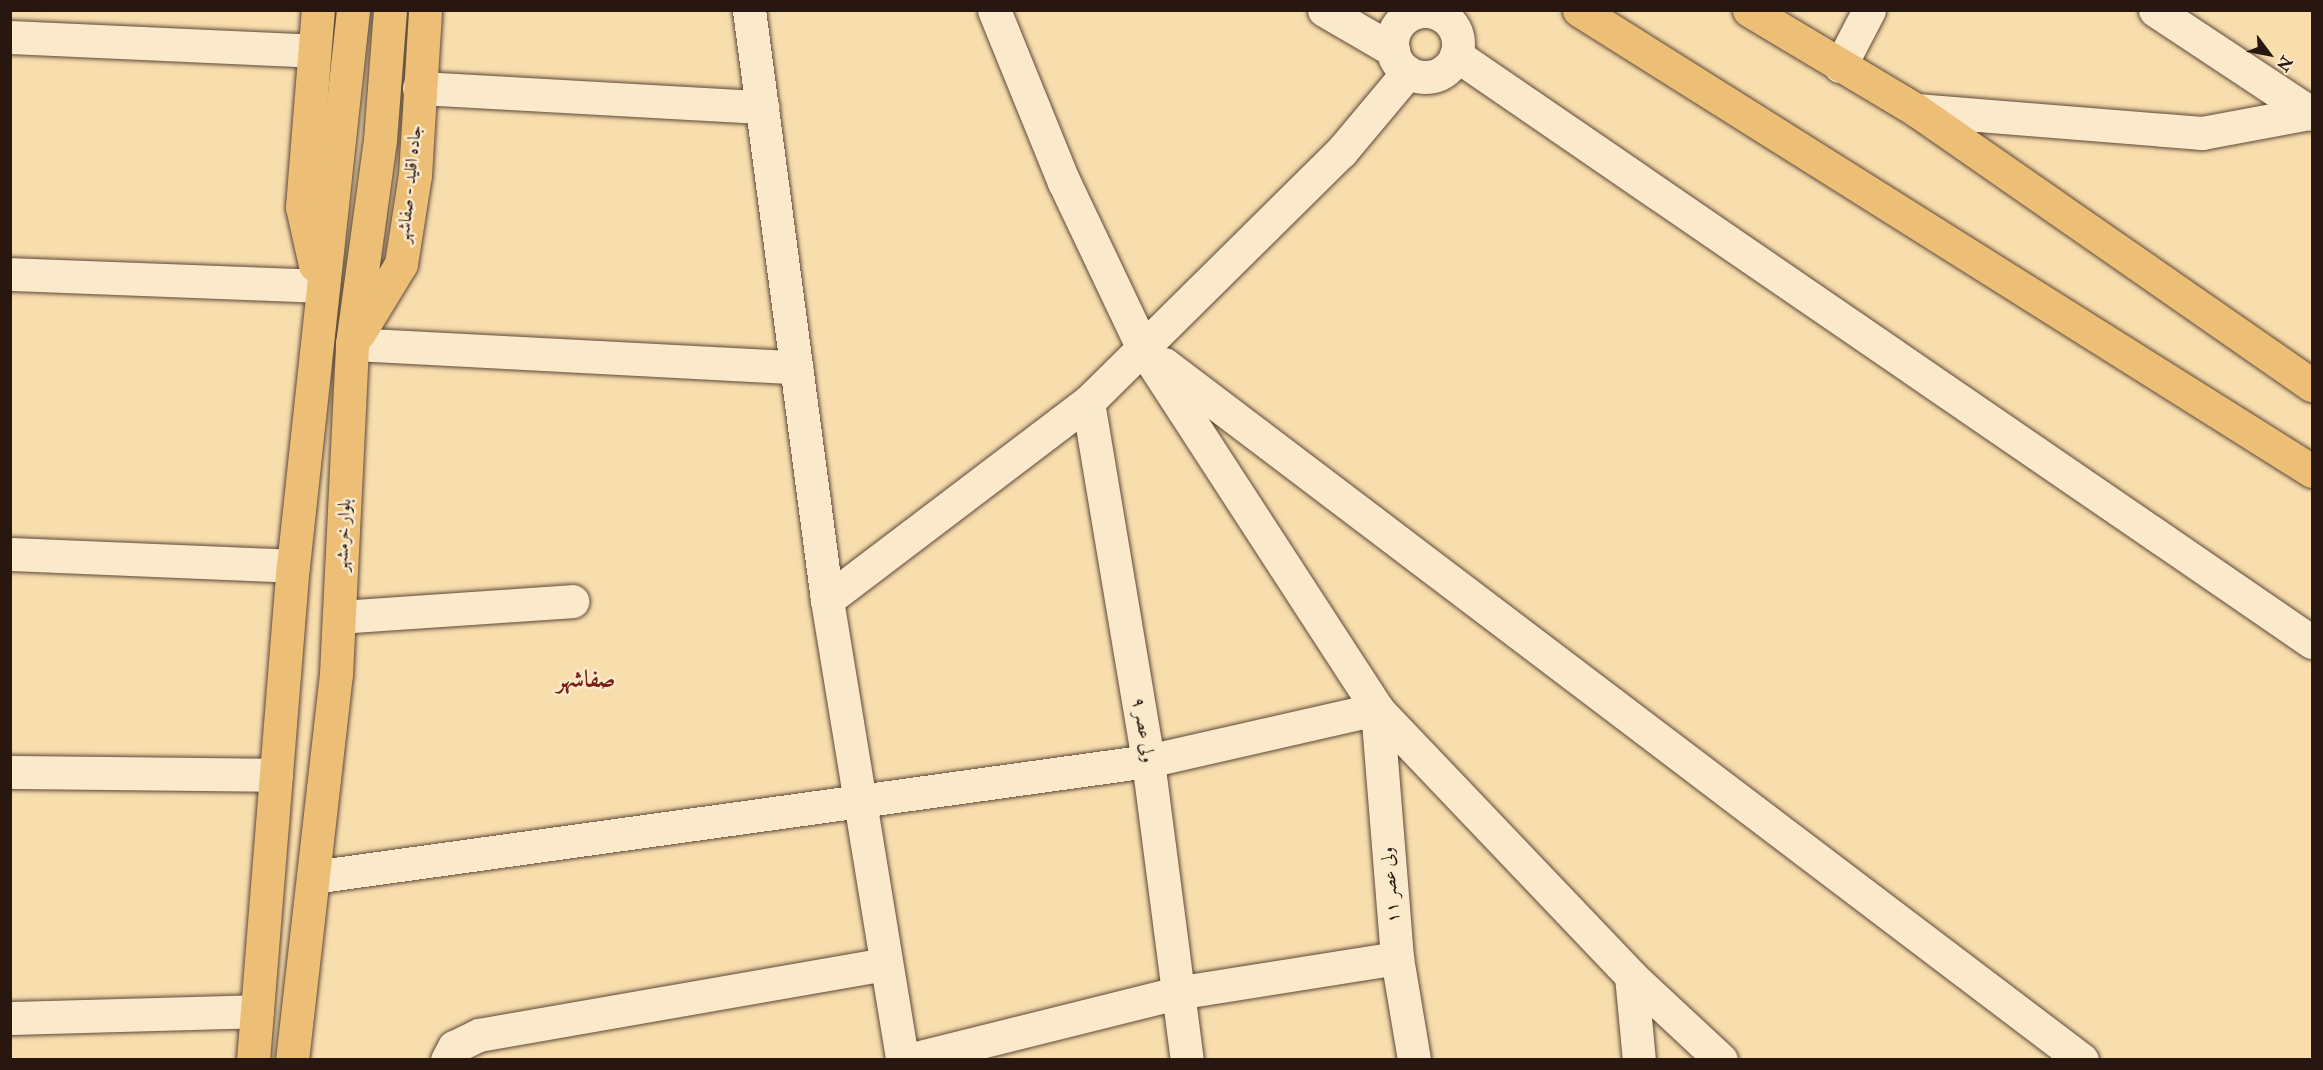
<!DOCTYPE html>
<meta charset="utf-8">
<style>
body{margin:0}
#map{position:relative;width:2323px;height:1070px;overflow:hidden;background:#f8ddad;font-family:"IM FELL Double Pica",Amiri,serif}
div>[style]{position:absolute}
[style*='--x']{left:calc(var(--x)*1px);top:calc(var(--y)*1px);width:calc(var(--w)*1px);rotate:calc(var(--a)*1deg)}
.minor-tunnel>*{height:33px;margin-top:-16.5px;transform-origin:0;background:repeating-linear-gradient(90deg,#ceb58e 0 33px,transparent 0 49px)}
.roads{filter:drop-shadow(0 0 2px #5c4838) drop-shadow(0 0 2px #5c4838)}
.minor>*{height:33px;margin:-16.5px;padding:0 16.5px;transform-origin:16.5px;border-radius:16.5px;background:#fae9ca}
.minor>.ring{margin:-16.5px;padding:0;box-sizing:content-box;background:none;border:33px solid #fae9ca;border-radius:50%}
.major>*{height:33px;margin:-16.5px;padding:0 16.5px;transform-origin:16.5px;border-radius:16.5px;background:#ecbe76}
.highway>*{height:33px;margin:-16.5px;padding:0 16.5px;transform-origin:16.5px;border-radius:16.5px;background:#ecbe76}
span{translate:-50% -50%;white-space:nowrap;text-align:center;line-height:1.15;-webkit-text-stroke:5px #fae9ca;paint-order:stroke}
.street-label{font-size:18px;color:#281711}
.district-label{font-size:24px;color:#7a1f14;font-weight:700}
.frame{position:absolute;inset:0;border:12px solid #281711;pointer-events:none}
.north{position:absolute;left:2239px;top:24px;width:60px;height:60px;-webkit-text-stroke:4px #fae9ca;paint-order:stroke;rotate:122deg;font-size:16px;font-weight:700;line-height:24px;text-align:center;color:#281711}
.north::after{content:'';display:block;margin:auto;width:21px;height:27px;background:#281711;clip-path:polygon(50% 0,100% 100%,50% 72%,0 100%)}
</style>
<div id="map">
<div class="minor-tunnel">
<div style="--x:1441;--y:15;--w:6;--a:-59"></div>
</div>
<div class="roads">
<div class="minor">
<div style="--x:749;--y:10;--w:595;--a:82.47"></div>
<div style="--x:827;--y:600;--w:466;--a:80.7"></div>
<div style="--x:994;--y:10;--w:186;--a:67.9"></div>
<div style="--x:1064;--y:182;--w:184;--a:64.6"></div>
<div style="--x:1143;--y:348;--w:430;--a:57"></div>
<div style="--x:1377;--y:709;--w:369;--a:46.4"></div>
<div style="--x:1631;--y:976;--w:123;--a:43"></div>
<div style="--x:1324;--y:10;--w:80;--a:30.1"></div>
<div style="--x:2155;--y:10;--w:188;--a:33.5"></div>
<div class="ring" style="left:1392px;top:11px;width:33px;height:33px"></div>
<div style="--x:10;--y:37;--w:304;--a:2.6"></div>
<div style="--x:1456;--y:55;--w:1038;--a:34.44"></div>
<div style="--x:1840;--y:66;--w:63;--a:-62.6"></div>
<div style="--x:419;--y:88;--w:344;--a:3.2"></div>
<div style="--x:1916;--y:110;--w:287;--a:4.6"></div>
<div style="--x:2202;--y:133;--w:109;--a:-10.6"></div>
<div style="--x:10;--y:274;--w:310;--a:2.2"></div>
<div style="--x:352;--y:344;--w:445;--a:3"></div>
<div style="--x:1164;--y:364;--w:1152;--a:37.17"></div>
<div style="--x:1088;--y:402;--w:364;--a:80.5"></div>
<div style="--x:1148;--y:761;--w:302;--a:82.6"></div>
<div style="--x:10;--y:554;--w:283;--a:2.4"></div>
<div style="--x:827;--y:600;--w:328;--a:-37.2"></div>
<div style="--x:1088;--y:402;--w:356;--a:-44.7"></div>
<div style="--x:1341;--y:152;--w:104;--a:-50.1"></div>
<div style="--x:339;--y:617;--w:234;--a:-3.9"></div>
<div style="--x:10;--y:772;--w:266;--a:0.6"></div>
<div style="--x:313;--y:877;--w:843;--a:-7.91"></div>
<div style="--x:1148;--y:761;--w:235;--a:-12.8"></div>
<div style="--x:1377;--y:709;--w:250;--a:85.4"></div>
<div style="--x:1397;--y:958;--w:103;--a:80.5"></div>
<div style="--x:1631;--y:976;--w:84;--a:84.6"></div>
<div style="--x:10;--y:1018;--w:247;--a:-1.6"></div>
<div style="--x:447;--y:1060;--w:15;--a:-62"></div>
<div style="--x:454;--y:1047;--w:28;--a:-26"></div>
<div style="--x:479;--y:1035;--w:412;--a:-9.9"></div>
<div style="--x:908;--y:1060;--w:276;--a:-14"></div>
<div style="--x:1176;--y:993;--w:224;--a:-9"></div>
</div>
<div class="major">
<div style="--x:315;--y:265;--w:59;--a:-102.6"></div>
<div style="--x:302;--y:207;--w:198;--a:-85.4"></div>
<div style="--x:359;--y:333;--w:81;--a:-58.7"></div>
<div style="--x:401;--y:264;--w:90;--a:-81.1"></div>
<div style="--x:415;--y:175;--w:165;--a:-86.5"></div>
<div style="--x:253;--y:1060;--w:496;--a:-85.4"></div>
<div style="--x:293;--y:566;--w:559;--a:-83.84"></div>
<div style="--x:292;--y:1060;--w:388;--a:-83.5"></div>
<div style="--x:336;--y:674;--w:330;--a:-87.2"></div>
<div style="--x:352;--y:344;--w:206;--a:-82.2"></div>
<div style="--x:380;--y:140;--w:130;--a:-85.6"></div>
</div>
<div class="highway">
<div style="--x:1579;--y:10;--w:866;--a:32.17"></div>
<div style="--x:1749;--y:10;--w:195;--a:30.9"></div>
<div style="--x:1916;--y:110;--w:482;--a:34.8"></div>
</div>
</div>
<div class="street-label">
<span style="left:410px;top:184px;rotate:-84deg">جاده اقلید - صفاشهر</span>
<span style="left:344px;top:535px;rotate:-87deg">بلوار خرمشهر</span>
<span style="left:1143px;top:730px;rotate:81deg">ولی عصر ۹</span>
<span style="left:1391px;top:885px;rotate:-95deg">ولی عصر ۱۱</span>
</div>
<div class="district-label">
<span style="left:586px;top:680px">صفاشهر</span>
</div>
<div class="frame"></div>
<div class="north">N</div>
</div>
